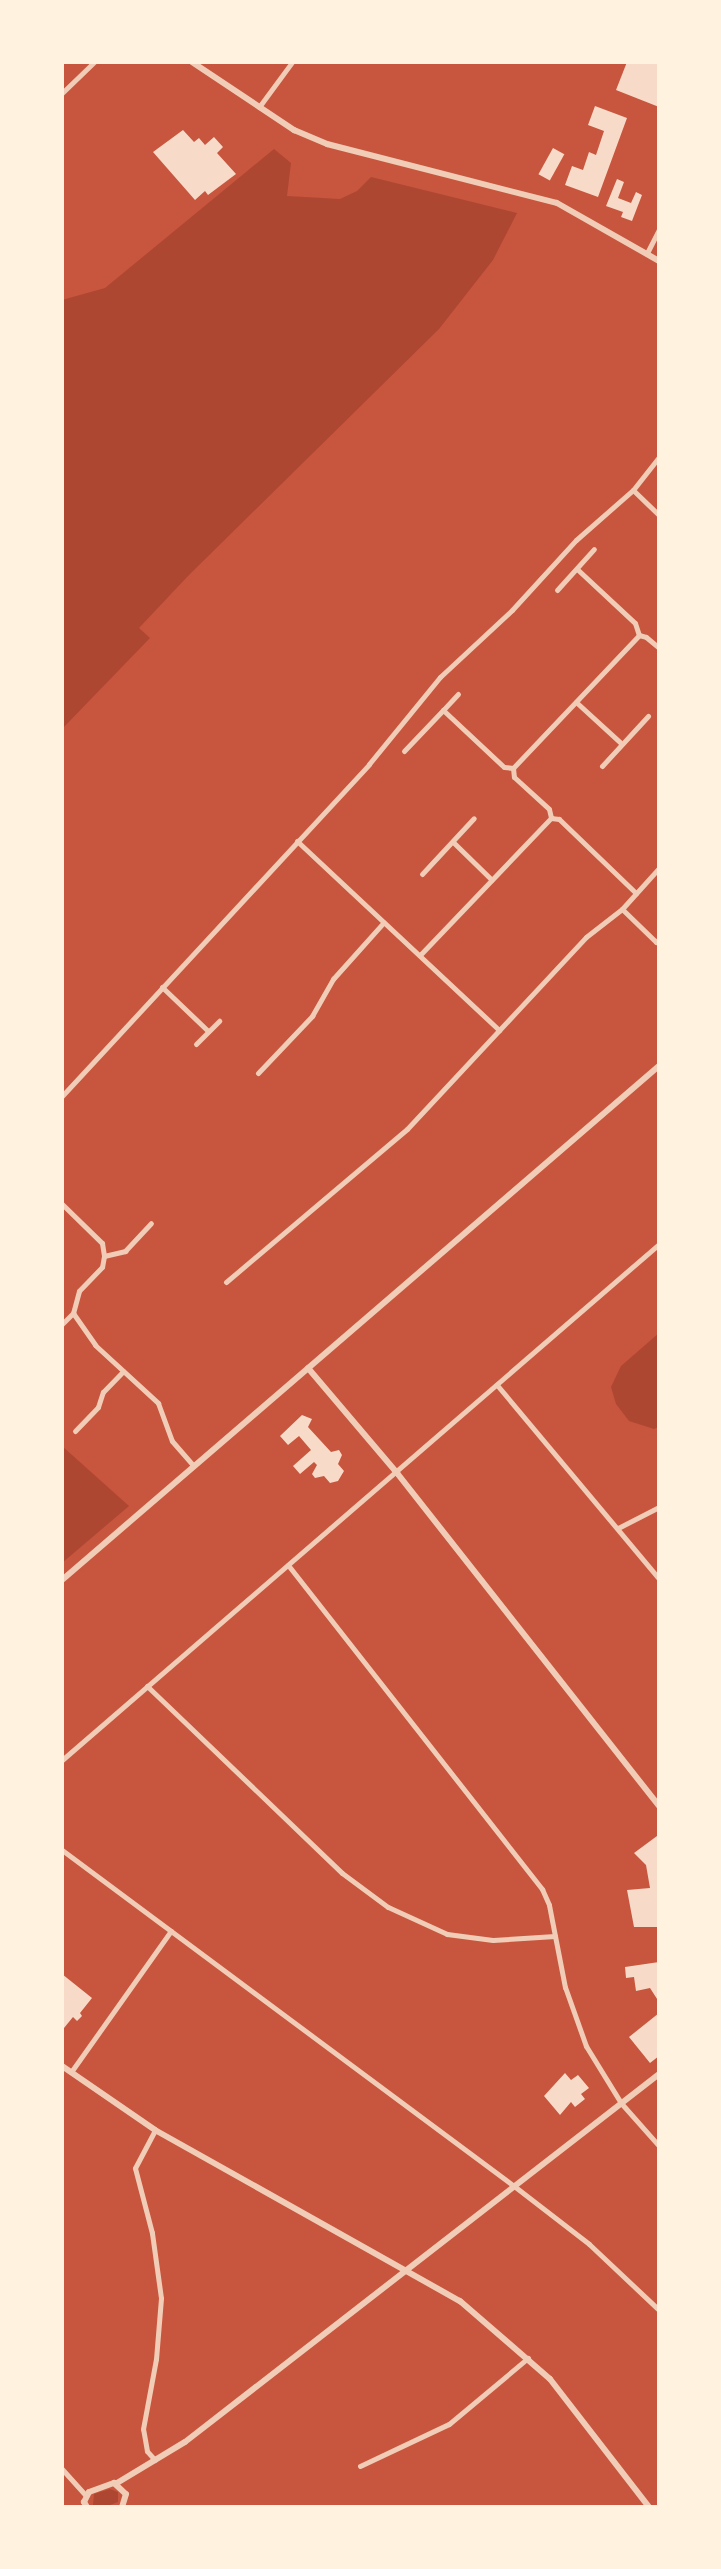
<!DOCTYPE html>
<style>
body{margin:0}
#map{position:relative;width:721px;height:2569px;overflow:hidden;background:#c8553d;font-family:Lato,sans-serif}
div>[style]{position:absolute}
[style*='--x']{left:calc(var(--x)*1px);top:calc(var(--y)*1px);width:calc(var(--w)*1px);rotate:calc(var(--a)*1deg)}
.green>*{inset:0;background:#ae4732}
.building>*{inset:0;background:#f7dbc8;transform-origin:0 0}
.minor>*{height:5px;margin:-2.5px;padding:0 2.5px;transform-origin:2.5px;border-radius:2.5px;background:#f1ccb7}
.tertiary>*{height:6px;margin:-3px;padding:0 3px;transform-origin:3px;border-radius:3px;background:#f1ccb7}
span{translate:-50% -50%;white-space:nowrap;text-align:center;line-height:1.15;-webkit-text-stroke:8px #fff3e0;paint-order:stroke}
.frame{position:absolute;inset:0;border:64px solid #fff3e0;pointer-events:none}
</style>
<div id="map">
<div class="green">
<div style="clip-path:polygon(274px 149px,291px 163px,287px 196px,340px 199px,357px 191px,371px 177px,517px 213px,493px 260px,439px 329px,188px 576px,139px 628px,150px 638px,62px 729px,62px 300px,105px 288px)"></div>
<div style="clip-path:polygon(659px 1333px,659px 1427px,654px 1429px,629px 1421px,616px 1404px,611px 1387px,621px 1366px)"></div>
<div style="clip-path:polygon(62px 1446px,129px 1506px,62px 1563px)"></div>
<div style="clip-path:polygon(110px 2489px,118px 2492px,118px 2502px,105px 2507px,93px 2505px,94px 2494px)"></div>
</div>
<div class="building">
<div style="clip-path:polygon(627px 62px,659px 62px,659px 107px,616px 90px)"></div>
<div style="clip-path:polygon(595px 106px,627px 118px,598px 197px,565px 185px,572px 166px,583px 170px,589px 152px,596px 155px,604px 131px,588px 125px)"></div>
<div style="clip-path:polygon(183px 130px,194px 142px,199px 138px,205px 145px,214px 137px,223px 147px,217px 153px,236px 174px,208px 195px,205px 191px,195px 200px,153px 152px)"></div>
<div style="left:553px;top:148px;width:13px;height:30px;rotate:29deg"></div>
<div style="clip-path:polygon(617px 179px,624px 182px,618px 198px,631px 203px,636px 192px,642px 195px,632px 221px,621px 217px,623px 212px,606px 206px)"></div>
<div style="clip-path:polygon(302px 1415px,312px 1419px,308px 1427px,331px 1452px,339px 1450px,342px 1455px,338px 1464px,344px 1471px,338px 1481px,330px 1483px,324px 1476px,315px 1478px,312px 1474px,317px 1465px,314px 1462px,300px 1474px,293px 1466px,311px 1450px,299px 1436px,288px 1445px,280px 1436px)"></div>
<div style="clip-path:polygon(657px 1836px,659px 1927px,634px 1927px,627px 1890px,650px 1888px,646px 1865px,634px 1853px)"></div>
<div style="clip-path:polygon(659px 1962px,659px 2002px,650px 1988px,636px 1991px,634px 1977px,626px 1978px,625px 1967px)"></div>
<div style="clip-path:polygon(62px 1974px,92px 1998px,80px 2013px,82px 2016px,77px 2021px,73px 2017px,64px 2028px)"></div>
<div style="clip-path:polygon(659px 2013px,659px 2056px,650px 2063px,629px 2037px)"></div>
<div style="clip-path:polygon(565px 2073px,571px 2080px,578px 2075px,589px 2088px,581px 2094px,585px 2099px,575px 2107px,571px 2102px,560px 2115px,544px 2096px)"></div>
</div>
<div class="minor">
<div style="--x:62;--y:93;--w:45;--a:-44.1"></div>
<div style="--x:259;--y:107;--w:56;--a:-53.7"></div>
<div style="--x:647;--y:253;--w:27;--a:-63"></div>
<div style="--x:633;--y:490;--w:36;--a:44"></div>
<div style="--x:577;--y:569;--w:79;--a:43"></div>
<div style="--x:635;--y:623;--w:13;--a:72"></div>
<div style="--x:639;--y:635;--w:7;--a:16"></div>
<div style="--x:646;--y:637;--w:17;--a:40"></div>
<div style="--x:557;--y:590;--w:55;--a:-47.9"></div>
<div style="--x:458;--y:694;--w:22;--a:133"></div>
<div style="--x:443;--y:710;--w:83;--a:43.1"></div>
<div style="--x:504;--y:767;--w:9;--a:6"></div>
<div style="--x:576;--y:702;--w:62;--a:42.4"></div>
<div style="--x:404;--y:751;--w:57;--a:-46.4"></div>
<div style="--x:602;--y:766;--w:68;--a:-47.4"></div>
<div style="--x:513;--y:768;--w:183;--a:-46.5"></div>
<div style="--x:513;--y:768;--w:9;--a:84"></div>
<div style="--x:514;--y:777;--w:47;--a:42.4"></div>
<div style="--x:549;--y:809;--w:9;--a:77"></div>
<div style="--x:551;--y:818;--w:8;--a:7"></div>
<div style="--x:559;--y:819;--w:107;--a:43.9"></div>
<div style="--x:297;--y:841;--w:277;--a:43.1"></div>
<div style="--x:453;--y:842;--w:54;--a:44.3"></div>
<div style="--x:422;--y:874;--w:76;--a:-47.1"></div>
<div style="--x:622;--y:909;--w:47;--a:44.1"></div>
<div style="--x:656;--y:942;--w:4;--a:-45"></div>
<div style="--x:420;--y:955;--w:190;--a:-46.3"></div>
<div style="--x:162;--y:987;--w:64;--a:43.7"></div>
<div style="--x:196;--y:1044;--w:33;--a:-45"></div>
<div style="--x:258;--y:1073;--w:79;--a:-46.5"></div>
<div style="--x:312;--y:1016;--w:43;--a:-60.4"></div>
<div style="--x:333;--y:979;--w:76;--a:-48.2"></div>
<div style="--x:62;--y:1096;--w:452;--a:-47.2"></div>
<div style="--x:369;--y:764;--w:112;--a:-50.8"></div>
<div style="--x:440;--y:677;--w:98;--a:-42.9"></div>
<div style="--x:512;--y:610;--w:95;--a:-47.6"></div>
<div style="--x:576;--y:540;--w:76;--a:-41.3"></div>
<div style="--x:633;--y:490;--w:42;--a:-51.8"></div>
<div style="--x:62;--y:1204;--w:56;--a:44.3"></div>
<div style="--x:102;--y:1243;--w:13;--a:81"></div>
<div style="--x:104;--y:1256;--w:11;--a:100"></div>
<div style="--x:102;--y:1267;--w:33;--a:134"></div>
<div style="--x:79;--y:1291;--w:23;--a:105"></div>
<div style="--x:73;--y:1313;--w:39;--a:55"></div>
<div style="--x:95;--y:1345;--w:86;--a:42.6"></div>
<div style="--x:158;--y:1403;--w:40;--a:69.8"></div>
<div style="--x:172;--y:1441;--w:33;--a:49"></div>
<div style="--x:104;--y:1256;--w:22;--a:-13"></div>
<div style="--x:125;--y:1251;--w:38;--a:-47"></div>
<div style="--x:226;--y:1282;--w:237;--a:-40.2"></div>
<div style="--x:407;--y:1129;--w:262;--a:-47"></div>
<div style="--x:586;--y:937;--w:46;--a:-37.9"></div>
<div style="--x:622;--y:909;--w:55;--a:-47.9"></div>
<div style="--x:62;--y:1324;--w:16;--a:-45"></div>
<div style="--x:497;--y:1385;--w:253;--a:50.1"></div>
<div style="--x:75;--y:1431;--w:33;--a:-46"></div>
<div style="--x:98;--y:1407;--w:16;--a:-72"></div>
<div style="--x:103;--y:1392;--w:29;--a:-46"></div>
<div style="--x:618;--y:1528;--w:46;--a:-27.1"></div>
<div style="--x:288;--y:1565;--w:412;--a:51.9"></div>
<div style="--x:542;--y:1889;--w:17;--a:66"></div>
<div style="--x:549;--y:1905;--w:84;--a:79"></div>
<div style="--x:565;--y:1987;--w:63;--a:70.4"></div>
<div style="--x:586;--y:2046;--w:67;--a:58.4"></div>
<div style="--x:621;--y:2103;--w:57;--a:48.5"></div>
<div style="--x:147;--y:1686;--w:270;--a:43.8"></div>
<div style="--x:342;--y:1873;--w:57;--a:36.5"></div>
<div style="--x:388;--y:1907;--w:65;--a:24.6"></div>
<div style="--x:447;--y:1934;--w:46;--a:7.4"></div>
<div style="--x:493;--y:1940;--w:62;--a:-3.7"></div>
<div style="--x:62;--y:1760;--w:789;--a:-40.84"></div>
<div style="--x:62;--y:1850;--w:563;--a:36.63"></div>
<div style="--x:514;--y:2186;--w:95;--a:37.7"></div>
<div style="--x:589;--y:2244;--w:96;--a:43.3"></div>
<div style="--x:71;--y:2072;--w:173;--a:-54.7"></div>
<div style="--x:155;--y:2460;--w:12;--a:-132"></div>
<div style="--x:147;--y:2451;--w:22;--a:-100"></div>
<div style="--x:143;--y:2429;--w:71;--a:-79.5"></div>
<div style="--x:156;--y:2359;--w:61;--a:-85.3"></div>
<div style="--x:161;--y:2298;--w:66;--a:-97.9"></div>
<div style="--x:152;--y:2233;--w:67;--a:-104.7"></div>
<div style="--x:135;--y:2168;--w:43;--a:-62.2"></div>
<div style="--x:360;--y:2466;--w:98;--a:-25.3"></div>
<div style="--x:449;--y:2424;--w:103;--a:-39.9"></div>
<div style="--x:62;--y:2469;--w:36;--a:48"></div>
</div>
<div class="tertiary">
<div style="--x:192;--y:62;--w:123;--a:33.7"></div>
<div style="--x:294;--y:130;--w:36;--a:23"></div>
<div style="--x:327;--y:144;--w:237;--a:14.4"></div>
<div style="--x:557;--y:203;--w:117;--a:29.6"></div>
<div style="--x:308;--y:1368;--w:138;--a:49.7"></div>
<div style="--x:397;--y:1473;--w:424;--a:51.8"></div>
<div style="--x:62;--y:1580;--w:788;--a:-40.73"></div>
<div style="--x:62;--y:2066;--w:113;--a:34.5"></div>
<div style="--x:155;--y:2130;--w:350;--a:29.3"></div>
<div style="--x:460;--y:2301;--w:119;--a:40.9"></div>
<div style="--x:550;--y:2379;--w:162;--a:52.3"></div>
<div style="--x:117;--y:2483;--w:79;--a:-31.1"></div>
<div style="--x:185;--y:2442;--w:600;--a:-37.82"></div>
<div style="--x:87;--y:2507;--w:6;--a:-121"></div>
<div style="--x:84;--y:2502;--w:11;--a:-63"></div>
<div style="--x:89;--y:2492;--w:27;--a:-20"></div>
<div style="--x:114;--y:2483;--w:16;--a:43"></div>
<div style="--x:126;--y:2494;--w:14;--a:107"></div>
</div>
<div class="frame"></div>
</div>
